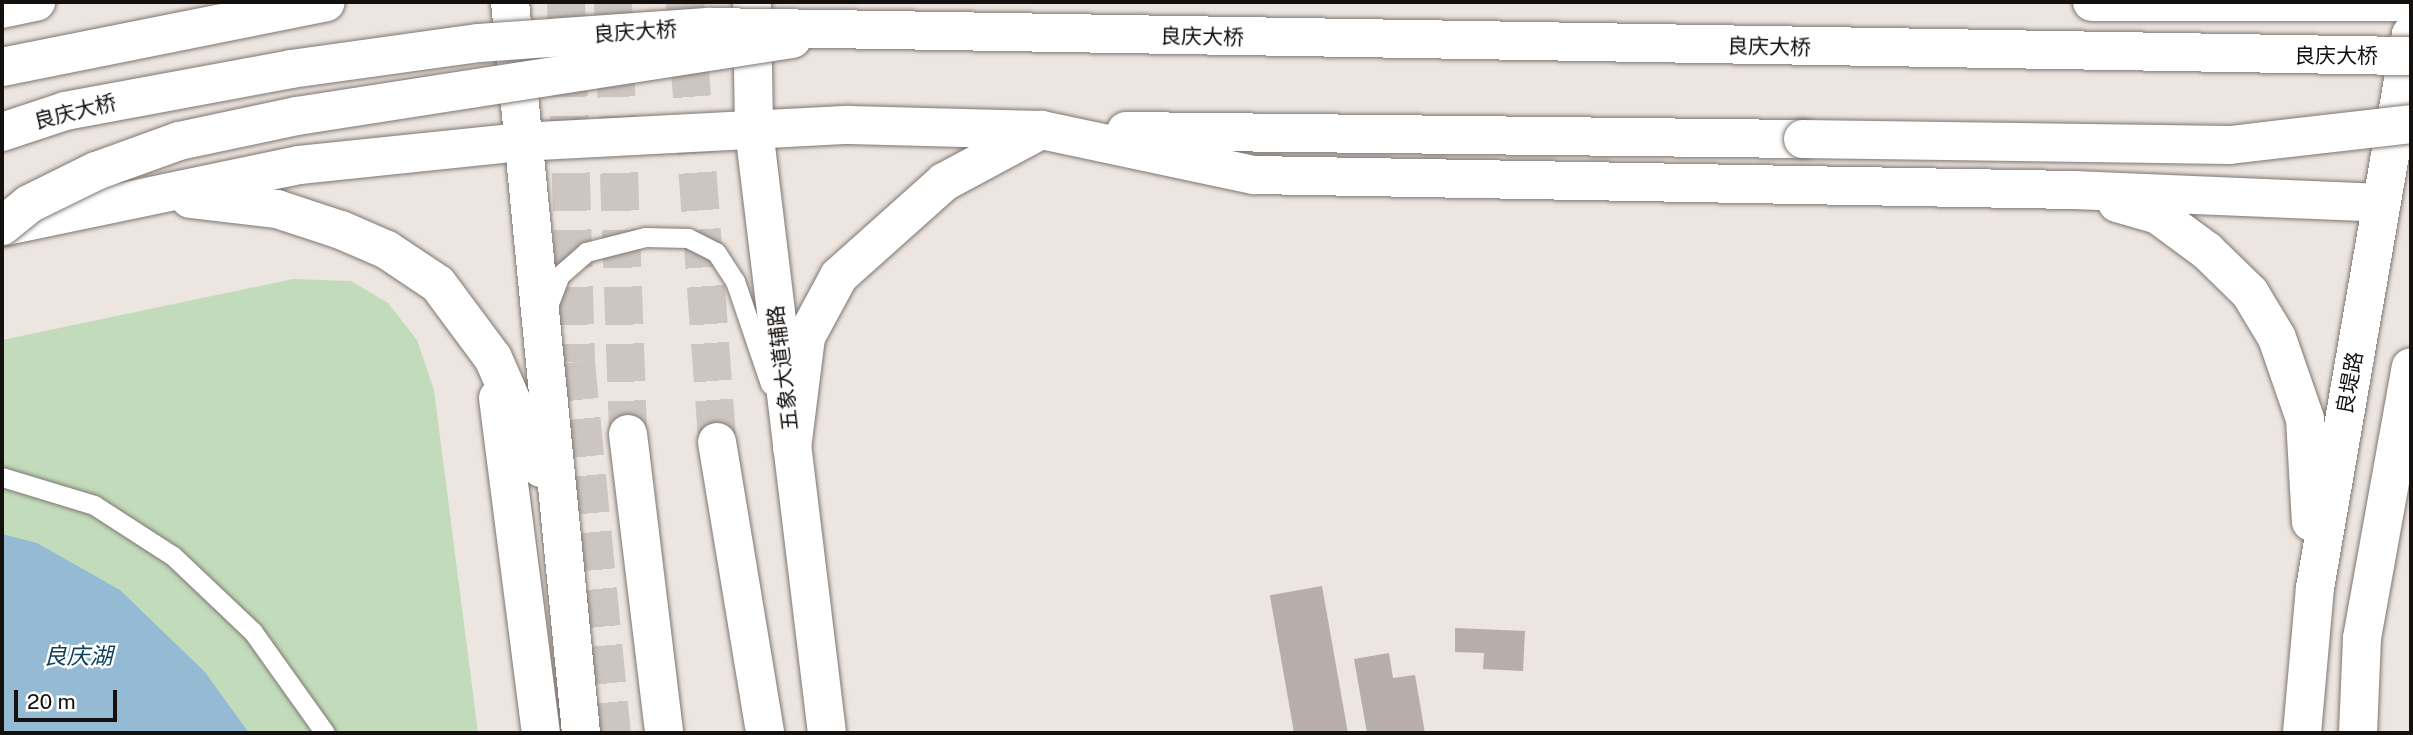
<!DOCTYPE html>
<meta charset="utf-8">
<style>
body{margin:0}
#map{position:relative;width:2413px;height:735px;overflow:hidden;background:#ede5e0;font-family:"Public Sans","Noto Sans SC",sans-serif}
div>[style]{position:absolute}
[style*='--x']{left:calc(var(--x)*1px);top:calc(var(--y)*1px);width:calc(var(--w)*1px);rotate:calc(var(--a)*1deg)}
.green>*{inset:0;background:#c2dcbb}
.water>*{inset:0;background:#95bbd4}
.building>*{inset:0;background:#b7aeaa;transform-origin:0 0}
.secondary-tunnel>*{height:38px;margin-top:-19px;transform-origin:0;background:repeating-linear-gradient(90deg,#ccc5c0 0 38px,transparent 0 57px)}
.primary-tunnel>*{height:38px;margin-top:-19px;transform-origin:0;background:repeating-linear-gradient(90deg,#ccc5c0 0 38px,transparent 0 57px)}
.roads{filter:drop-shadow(0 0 2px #7e7671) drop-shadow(0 0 2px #7e7671)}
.lane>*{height:19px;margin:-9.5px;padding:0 9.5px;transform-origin:9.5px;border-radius:9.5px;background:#fff}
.secondary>*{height:38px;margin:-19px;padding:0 19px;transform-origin:19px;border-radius:19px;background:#fff}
.primary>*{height:38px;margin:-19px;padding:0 19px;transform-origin:19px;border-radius:19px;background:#fff}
.bridges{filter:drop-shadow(0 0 2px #7e7671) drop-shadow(0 0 2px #7e7671)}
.secondary-bridge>*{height:38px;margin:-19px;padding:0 19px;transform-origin:19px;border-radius:19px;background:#fff}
.primary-bridge>*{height:38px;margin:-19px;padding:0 19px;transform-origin:19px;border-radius:19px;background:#fff}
span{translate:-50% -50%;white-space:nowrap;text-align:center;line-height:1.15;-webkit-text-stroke:5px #fff;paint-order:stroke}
.street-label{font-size:21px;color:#13100e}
.water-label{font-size:23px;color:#10415b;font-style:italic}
.frame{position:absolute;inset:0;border:4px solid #13100e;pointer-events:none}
.scale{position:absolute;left:14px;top:690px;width:103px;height:32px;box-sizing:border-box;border:4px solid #13100e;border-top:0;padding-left:9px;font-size:21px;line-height:24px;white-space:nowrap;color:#13100e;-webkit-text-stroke:5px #fff;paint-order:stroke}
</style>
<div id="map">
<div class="green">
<div style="clip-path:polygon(293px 279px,351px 281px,388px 303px,417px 340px,434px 390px,478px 733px,2px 733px,2px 340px)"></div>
</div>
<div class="water">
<div style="clip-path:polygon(2px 534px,37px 543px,120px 590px,205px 672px,249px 733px,2px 733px)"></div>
</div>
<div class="building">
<div style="left:1322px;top:586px;width:149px;height:53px;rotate:80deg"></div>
<div style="clip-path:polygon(1455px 628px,1525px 631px,1523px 671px,1483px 669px,1484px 653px,1455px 652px)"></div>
<div style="clip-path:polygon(1389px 653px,1393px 678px,1415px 675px,1425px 733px,1367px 733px,1354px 659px)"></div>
</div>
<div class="secondary-tunnel">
<div style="--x:566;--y:2;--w:360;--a:88.4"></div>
<div style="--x:576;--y:362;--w:373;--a:84.5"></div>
</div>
<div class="primary-tunnel">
<div style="--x:613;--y:2;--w:432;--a:88"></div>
<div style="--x:685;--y:2;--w:441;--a:85.8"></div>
</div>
<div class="roads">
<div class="lane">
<div style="--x:548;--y:306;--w:33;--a:-69"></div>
<div style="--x:560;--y:275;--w:35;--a:-41"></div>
<div style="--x:586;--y:252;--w:61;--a:-14.3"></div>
<div style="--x:645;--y:237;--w:43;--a:1.3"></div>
<div style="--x:688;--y:238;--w:31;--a:27"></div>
<div style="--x:716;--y:252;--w:35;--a:57"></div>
<div style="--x:735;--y:281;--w:109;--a:71.2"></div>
<div style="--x:2;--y:477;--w:96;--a:16.9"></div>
<div style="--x:94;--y:505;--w:94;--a:32.8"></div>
<div style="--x:173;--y:556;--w:110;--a:43.5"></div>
<div style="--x:253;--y:632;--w:124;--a:54.5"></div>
</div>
<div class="secondary">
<div style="--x:510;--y:2;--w:734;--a:84.45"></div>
<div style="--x:752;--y:2;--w:128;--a:89.1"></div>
<div style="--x:754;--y:130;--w:607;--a:83.1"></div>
<div style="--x:2;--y:9;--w:35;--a:-12"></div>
<div style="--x:1126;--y:131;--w:677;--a:0.68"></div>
<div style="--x:190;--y:199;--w:88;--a:6.6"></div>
<div style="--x:277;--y:209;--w:67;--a:18.2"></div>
<div style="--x:341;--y:230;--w:50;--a:23.5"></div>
<div style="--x:387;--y:250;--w:61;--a:33.7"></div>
<div style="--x:438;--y:284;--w:92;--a:53.4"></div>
<div style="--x:493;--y:358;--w:120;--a:66.4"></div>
<div style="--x:2117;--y:203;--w:43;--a:16.3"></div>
<div style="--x:2158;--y:215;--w:61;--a:36.3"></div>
<div style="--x:2207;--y:251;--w:60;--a:44.3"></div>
<div style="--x:2250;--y:293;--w:52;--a:59"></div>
<div style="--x:2277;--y:338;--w:86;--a:70.9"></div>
<div style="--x:2305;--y:419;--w:103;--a:86.7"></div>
<div style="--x:2;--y:227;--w:303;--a:-11.8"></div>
<div style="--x:299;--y:165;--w:222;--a:-5.9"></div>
<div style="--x:520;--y:142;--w:329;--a:-3"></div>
<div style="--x:849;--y:125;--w:193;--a:1.5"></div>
<div style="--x:1042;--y:130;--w:217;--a:12"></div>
<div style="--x:1254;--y:175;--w:821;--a:1.05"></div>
<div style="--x:2075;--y:190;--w:306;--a:2.4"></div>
<div style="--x:498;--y:398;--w:338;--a:82.7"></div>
<div style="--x:792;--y:448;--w:112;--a:-82.8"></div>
<div style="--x:806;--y:337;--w:69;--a:-61.6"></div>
<div style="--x:839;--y:276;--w:141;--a:-41.8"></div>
<div style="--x:944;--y:182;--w:110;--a:-28.2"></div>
<div style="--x:2302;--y:733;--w:146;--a:-84.9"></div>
<div style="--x:2315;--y:588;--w:562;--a:-80.17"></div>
<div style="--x:2358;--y:733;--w:95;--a:-87.6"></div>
<div style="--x:2362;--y:638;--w:275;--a:-79.8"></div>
</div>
<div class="primary">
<div style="--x:2092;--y:2;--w:319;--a:0"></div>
<div style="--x:2;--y:67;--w:330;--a:-11.3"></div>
<div style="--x:628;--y:434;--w:301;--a:83.1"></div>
<div style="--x:717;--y:442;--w:295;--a:80.6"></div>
</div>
</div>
<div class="bridges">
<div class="secondary-bridge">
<div style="--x:1803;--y:139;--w:427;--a:0.8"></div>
<div style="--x:2230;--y:145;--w:182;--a:-6.6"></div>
<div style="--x:2;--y:226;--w:35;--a:-39"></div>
<div style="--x:29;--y:204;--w:75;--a:-26.2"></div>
<div style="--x:96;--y:171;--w:88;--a:-19.9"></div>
<div style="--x:179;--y:141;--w:121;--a:-12"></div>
<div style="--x:297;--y:116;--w:501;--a:-8.84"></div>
</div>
<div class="primary-bridge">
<div style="--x:2;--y:132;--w:66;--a:-18.4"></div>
<div style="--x:65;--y:111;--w:230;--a:-10.5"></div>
<div style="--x:291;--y:69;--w:190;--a:-7.9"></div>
<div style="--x:479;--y:43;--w:232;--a:-4"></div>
<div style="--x:710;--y:27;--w:1701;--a:0.98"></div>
</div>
</div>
<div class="street-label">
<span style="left:635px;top:32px;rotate:-4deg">良庆大桥</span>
<span style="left:1202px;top:37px;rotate:1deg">良庆大桥</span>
<span style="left:1769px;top:47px;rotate:1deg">良庆大桥</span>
<span style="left:2336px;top:56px">良庆大桥</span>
<span style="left:75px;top:112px;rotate:-14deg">良庆大桥</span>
<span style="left:783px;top:368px;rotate:-97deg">五象大道辅路</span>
<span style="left:2350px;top:383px;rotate:-80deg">良堤路</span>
</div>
<div class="water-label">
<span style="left:78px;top:656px">良庆湖</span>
</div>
<div class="frame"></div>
<div class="scale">20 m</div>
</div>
